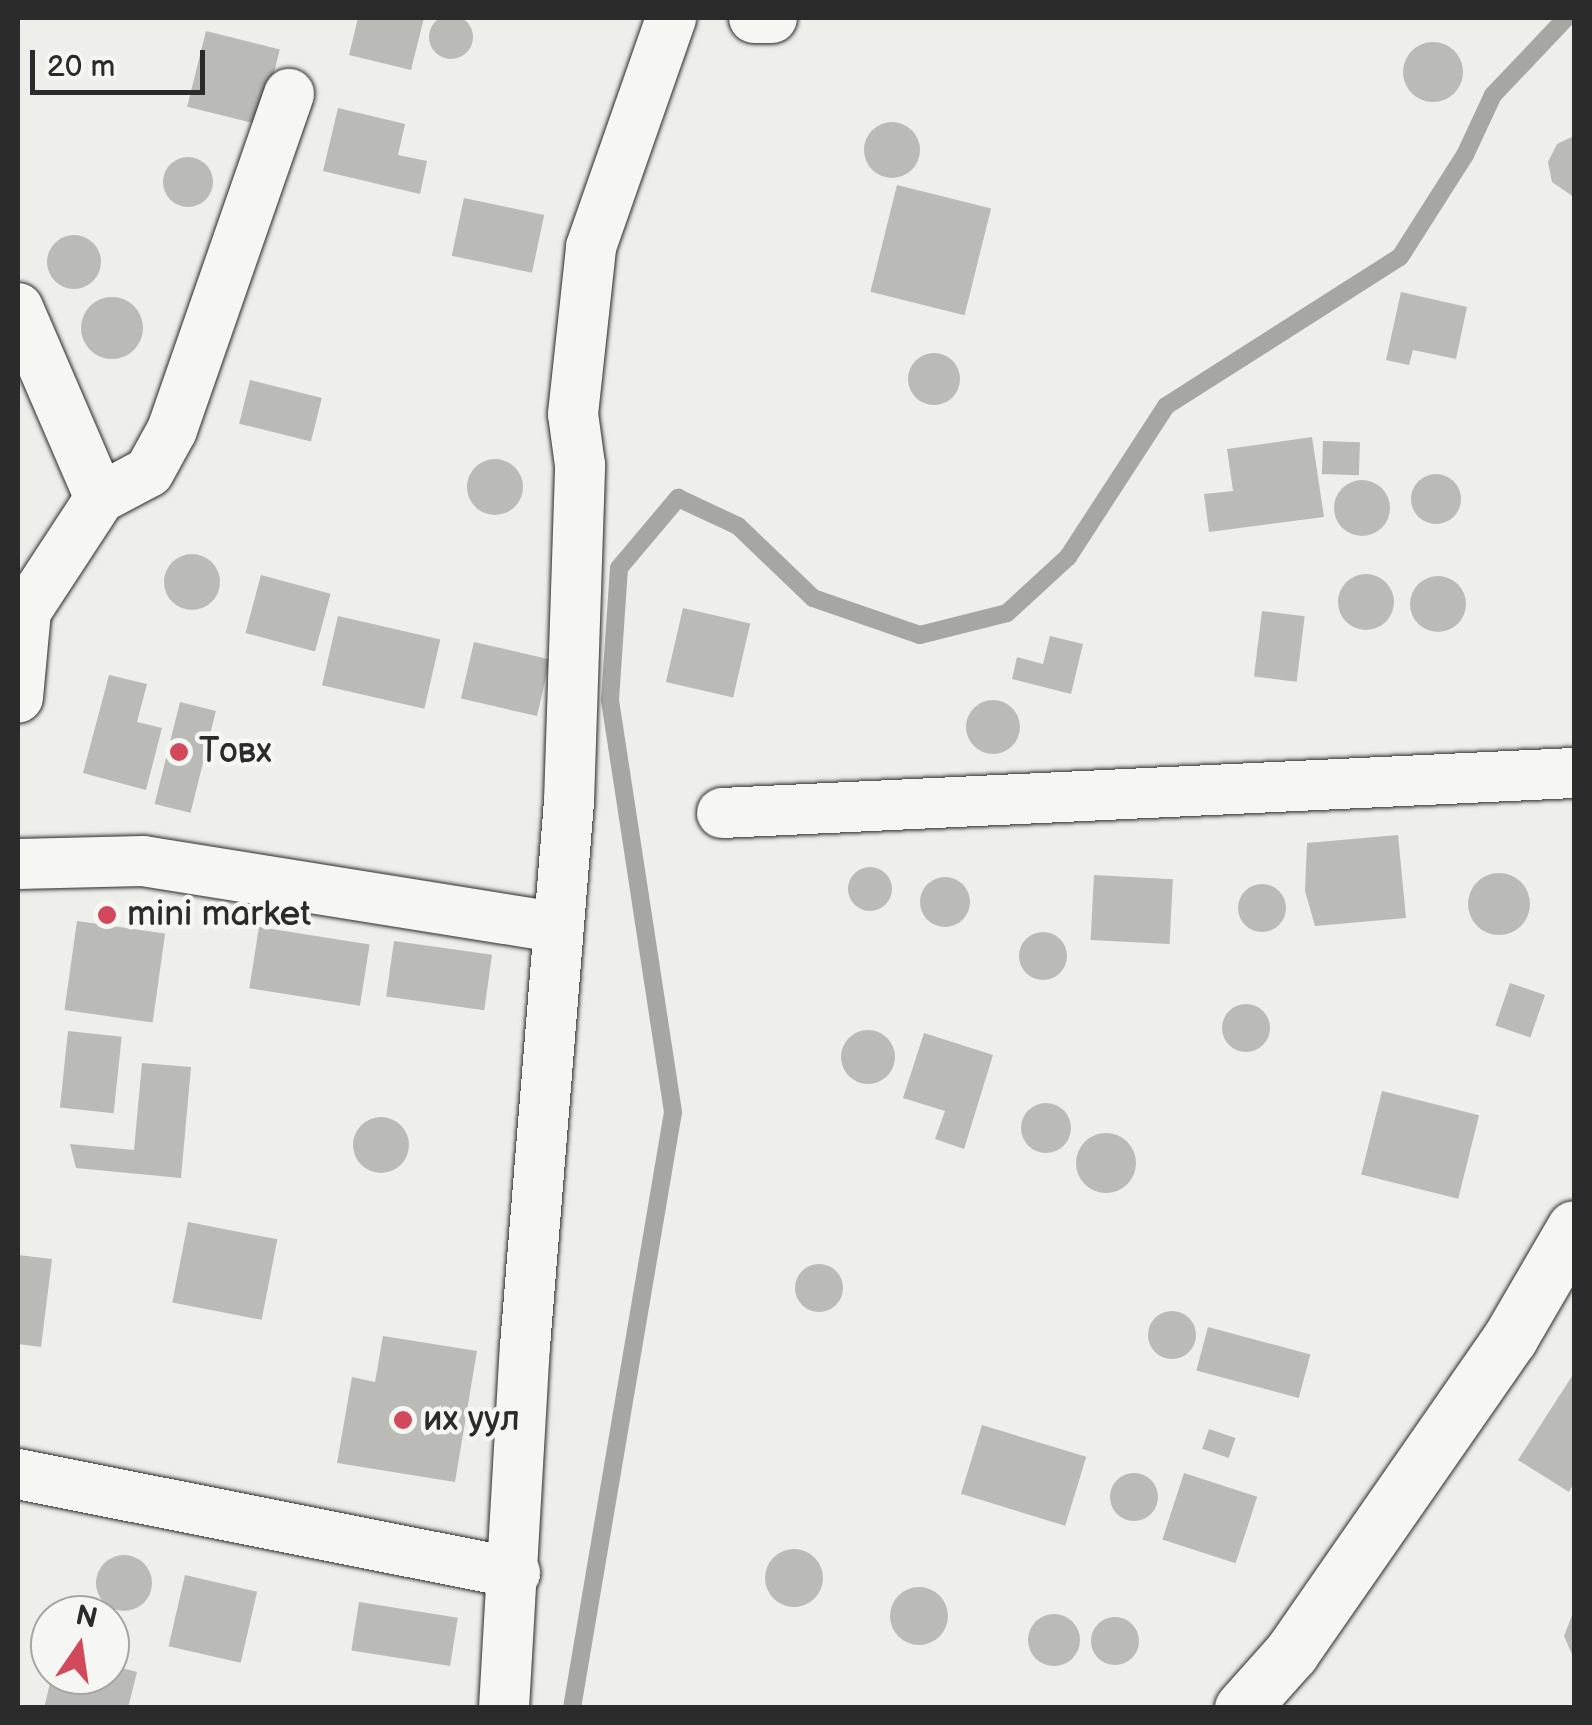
<!DOCTYPE html>
<meta charset="utf-8">
<style>
body{margin:0}
#map{position:relative;width:1592px;height:1725px;overflow:hidden;background:#eeeeea;font-family:"Balsamiq Sans",sans-serif}
div>[style]{position:absolute}
[style*='--x']{left:calc(var(--x)*1px);top:calc(var(--y)*1px);width:calc(var(--w)*1px);rotate:calc(var(--a)*1deg)}
.stream>*{height:18px;margin:-9px;padding:0 9px;transform-origin:9px;border-radius:9px;background:#a6a6a3}
.building>*{inset:0;background:#babab7;transform-origin:0 0}
.round{border-radius:50%}
.roads{filter:drop-shadow(0 0 2px #2b2b2b) drop-shadow(0 0 2px #2b2b2b)}
.minor>*{height:50px;margin:-25px;padding:0 25px;transform-origin:25px;border-radius:25px;background:#f6f6f2}
.tertiary>*{height:55px;margin:-27.5px;padding:0 27.5px;transform-origin:27.5px;border-radius:27.5px;background:#f6f6f2}
.dots>*{width:28px;height:28px;translate:-50% -50%;box-sizing:border-box;border:5px solid #f6f6f2;border-radius:50%}
span{translate:-50% -50%;white-space:nowrap;text-align:center;line-height:1.15;-webkit-text-stroke:9px #f6f6f2;paint-order:stroke}
.poi-label{font-size:35px;color:#2b2b2b}
.left{translate:0 -50%;text-align:left}
.frame{position:absolute;inset:0;border:20px solid #2b2b2b;pointer-events:none}
.north{position:absolute;left:30px;top:1595px;width:100px;height:100px;box-sizing:border-box;background:#f6f6f2;border:2px solid #a5a5a2;border-radius:50%;rotate:13deg;font-size:28px;font-weight:700;line-height:40px;text-align:center;color:#2b2b2b}
.north::after{content:'';display:block;margin:auto;width:35px;height:45px;background:#d1495b;clip-path:polygon(50% 0,100% 100%,50% 72%,0 100%)}
.scale{position:absolute;left:30px;top:50px;width:175px;height:45px;box-sizing:border-box;border:5px solid #2b2b2b;border-top:0;padding-left:12px;font-size:30px;line-height:35px;white-space:nowrap;color:#2b2b2b;-webkit-text-stroke:8px #f6f6f2;paint-order:stroke}
</style>
<div id="map">
<div class="stream">
<div style="--x:572;--y:1708;--w:604;--a:-80.38"></div>
<div style="--x:673;--y:1112;--w:417;--a:-98.7"></div>
<div style="--x:610;--y:700;--w:132;--a:-86.1"></div>
<div style="--x:619;--y:568;--w:92;--a:-49.9"></div>
<div style="--x:678;--y:498;--w:66;--a:25"></div>
<div style="--x:738;--y:526;--w:104;--a:43.8"></div>
<div style="--x:813;--y:598;--w:113;--a:19.1"></div>
<div style="--x:920;--y:635;--w:90;--a:-14.2"></div>
<div style="--x:1007;--y:613;--w:83;--a:-42.6"></div>
<div style="--x:1068;--y:557;--w:180;--a:-57"></div>
<div style="--x:1166;--y:406;--w:277;--a:-32.5"></div>
<div style="--x:1400;--y:257;--w:121;--a:-57.5"></div>
<div style="--x:1465;--y:155;--w:66;--a:-65"></div>
<div style="--x:1493;--y:95;--w:106;--a:-46.5"></div>
</div>
<div class="building">
<div class="round" style="left:429px;top:15px;width:44px;height:44px"></div>
<div style="clip-path:polygon(358px 18px,424px 18px,411px 70px,349px 55px)"></div>
<div style="left:206px;top:31px;width:76px;height:78px;rotate:14deg"></div>
<div class="round" style="left:1403px;top:42px;width:60px;height:60px"></div>
<div style="clip-path:polygon(338px 108px,405px 124px,398px 155px,427px 161px,420px 194px,323px 171px)"></div>
<div class="round" style="left:864px;top:122px;width:56px;height:56px"></div>
<div style="clip-path:polygon(1574px 136px,1574px 197px,1552px 182px,1548px 162px,1557px 144px)"></div>
<div class="round" style="left:163px;top:157px;width:50px;height:50px"></div>
<div style="left:897px;top:185px;width:97px;height:110px;rotate:14deg"></div>
<div style="left:464px;top:198px;width:82px;height:59px;rotate:12deg"></div>
<div class="round" style="left:47px;top:235px;width:54px;height:54px"></div>
<div style="clip-path:polygon(1401px 292px,1467px 307px,1456px 359px,1413px 350px,1409px 365px,1386px 360px)"></div>
<div class="round" style="left:81px;top:297px;width:62px;height:62px"></div>
<div class="round" style="left:908px;top:353px;width:52px;height:52px"></div>
<div style="left:250px;top:380px;width:74px;height:45px;rotate:14deg"></div>
<div style="clip-path:polygon(1312px 437px,1324px 517px,1209px 532px,1204px 494px,1233px 491px,1227px 449px)"></div>
<div style="left:1323px;top:441px;width:37px;height:33px;rotate:2deg"></div>
<div class="round" style="left:467px;top:459px;width:56px;height:56px"></div>
<div class="round" style="left:1411px;top:474px;width:50px;height:50px"></div>
<div class="round" style="left:1334px;top:480px;width:56px;height:56px"></div>
<div class="round" style="left:164px;top:554px;width:56px;height:56px"></div>
<div class="round" style="left:1338px;top:574px;width:56px;height:56px"></div>
<div style="left:261px;top:575px;width:72px;height:60px;rotate:15deg"></div>
<div class="round" style="left:1410px;top:576px;width:56px;height:56px"></div>
<div style="left:683px;top:608px;width:69px;height:76px;rotate:13deg"></div>
<div style="left:1262px;top:611px;width:43px;height:66px;rotate:7deg"></div>
<div style="left:338px;top:616px;width:105px;height:71px;rotate:13deg"></div>
<div style="clip-path:polygon(1050px 636px,1083px 644px,1071px 694px,1012px 679px,1017px 657px,1043px 664px)"></div>
<div style="left:474px;top:642px;width:78px;height:58px;rotate:13deg"></div>
<div style="clip-path:polygon(109px 675px,147px 684px,137px 722px,162px 728px,146px 790px,83px 773px)"></div>
<div class="round" style="left:966px;top:700px;width:54px;height:54px"></div>
<div style="left:180px;top:702px;width:37px;height:105px;rotate:14deg"></div>
<div style="clip-path:polygon(1398px 835px,1406px 918px,1315px 926px,1305px 891px,1307px 843px)"></div>
<div class="round" style="left:848px;top:867px;width:44px;height:44px"></div>
<div class="round" style="left:1468px;top:873px;width:62px;height:62px"></div>
<div style="left:1094px;top:875px;width:79px;height:65px;rotate:3deg"></div>
<div class="round" style="left:920px;top:877px;width:50px;height:50px"></div>
<div class="round" style="left:1238px;top:884px;width:48px;height:48px"></div>
<div style="left:77px;top:921px;width:89px;height:90px;rotate:8deg"></div>
<div style="left:259px;top:927px;width:112px;height:62px;rotate:9deg"></div>
<div class="round" style="left:1019px;top:932px;width:48px;height:48px"></div>
<div style="left:394px;top:941px;width:99px;height:56px;rotate:8deg"></div>
<div style="left:1510px;top:983px;width:37px;height:45px;rotate:19deg"></div>
<div class="round" style="left:1222px;top:1004px;width:48px;height:48px"></div>
<div class="round" style="left:841px;top:1030px;width:54px;height:54px"></div>
<div style="left:68px;top:1031px;width:54px;height:77px;rotate:6deg"></div>
<div style="clip-path:polygon(924px 1033px,993px 1055px,964px 1149px,935px 1139px,945px 1111px,903px 1098px)"></div>
<div style="clip-path:polygon(142px 1063px,191px 1067px,181px 1178px,76px 1168px,70px 1144px,134px 1150px)"></div>
<div style="left:1382px;top:1091px;width:100px;height:86px;rotate:14deg"></div>
<div class="round" style="left:1021px;top:1103px;width:50px;height:50px"></div>
<div class="round" style="left:353px;top:1117px;width:56px;height:56px"></div>
<div class="round" style="left:1076px;top:1133px;width:60px;height:60px"></div>
<div style="left:188px;top:1222px;width:91px;height:82px;rotate:11deg"></div>
<div style="clip-path:polygon(18px 1255px,52px 1259px,41px 1347px,18px 1344px)"></div>
<div class="round" style="left:795px;top:1264px;width:48px;height:48px"></div>
<div class="round" style="left:1148px;top:1311px;width:48px;height:48px"></div>
<div style="left:1208px;top:1327px;width:106px;height:45px;rotate:15deg"></div>
<div style="clip-path:polygon(383px 1336px,477px 1351px,455px 1482px,337px 1463px,352px 1377px,375px 1382px)"></div>
<div style="clip-path:polygon(1574px 1373px,1574px 1483px,1569px 1492px,1518px 1460px)"></div>
<div style="left:982px;top:1425px;width:109px;height:72px;rotate:17deg"></div>
<div style="left:1209px;top:1429px;width:28px;height:21px;rotate:19deg"></div>
<div class="round" style="left:1110px;top:1473px;width:48px;height:48px"></div>
<div style="left:1184px;top:1473px;width:77px;height:70px;rotate:18deg"></div>
<div class="round" style="left:765px;top:1549px;width:58px;height:58px"></div>
<div class="round" style="left:96px;top:1555px;width:56px;height:56px"></div>
<div style="left:185px;top:1575px;width:74px;height:73px;rotate:13deg"></div>
<div class="round" style="left:890px;top:1587px;width:58px;height:58px"></div>
<div style="left:359px;top:1602px;width:100px;height:49px;rotate:9deg"></div>
<div style="clip-path:polygon(1574px 1610px,1574px 1659px,1564px 1636px)"></div>
<div class="round" style="left:1028px;top:1614px;width:52px;height:52px"></div>
<div class="round" style="left:1091px;top:1617px;width:48px;height:48px"></div>
<div style="clip-path:polygon(110px 1665px,137px 1672px,128px 1708px,44px 1708px,52px 1675px,110px 1675px)"></div>
</div>
<div class="roads">
<div class="minor">
<div style="--x:754;--y:18;--w:18;--a:0"></div>
<div style="--x:18;--y:308;--w:207;--a:66.7"></div>
<div style="--x:100;--y:498;--w:135;--a:123.2"></div>
<div style="--x:100;--y:498;--w:55;--a:-28"></div>
<div style="--x:149;--y:472;--w:48;--a:-61.3"></div>
<div style="--x:172;--y:430;--w:356;--a:-70.8"></div>
<div style="--x:18;--y:611;--w:8;--a:0"></div>
<div style="--x:26;--y:611;--w:87;--a:95.3"></div>
<div style="--x:722;--y:813;--w:853;--a:-2.69"></div>
<div style="--x:18;--y:864;--w:125;--a:-1.4"></div>
<div style="--x:143;--y:861;--w:417;--a:9.1"></div>
<div style="--x:18;--y:1474;--w:507;--a:11.27"></div>
<div style="--x:504;--y:1708;--w:363;--a:-86.7"></div>
<div style="--x:525;--y:1346;--w:546;--a:-85.38"></div>
<div style="--x:569;--y:802;--w:337;--a:-88.1"></div>
<div style="--x:580;--y:465;--w:51;--a:-97.8"></div>
<div style="--x:573;--y:414;--w:168;--a:-83.8"></div>
<div style="--x:591;--y:247;--w:243;--a:-70.7"></div>
</div>
<div class="tertiary">
<div style="--x:1242;--y:1708;--w:74;--a:-48.3"></div>
<div style="--x:1291;--y:1653;--w:384;--a:-55.2"></div>
<div style="--x:1510;--y:1338;--w:127;--a:-59.8"></div>
</div>
</div>
<div class="dots">
<div style="left:179px;top:752px;background:#d1495b"></div>
<div style="left:107px;top:915px;background:#d1495b"></div>
<div style="left:403px;top:1420px;background:#d1495b"></div>
</div>
<div class="poi-label">
<span class="left" style="left:199px;top:752px">Товх</span>
<span class="left" style="left:127px;top:915px">mini market</span>
<span class="left" style="left:423px;top:1420px">их уул</span>
</div>
<div class="frame"></div>
<div class="north">N</div>
<div class="scale">20 m</div>
</div>
